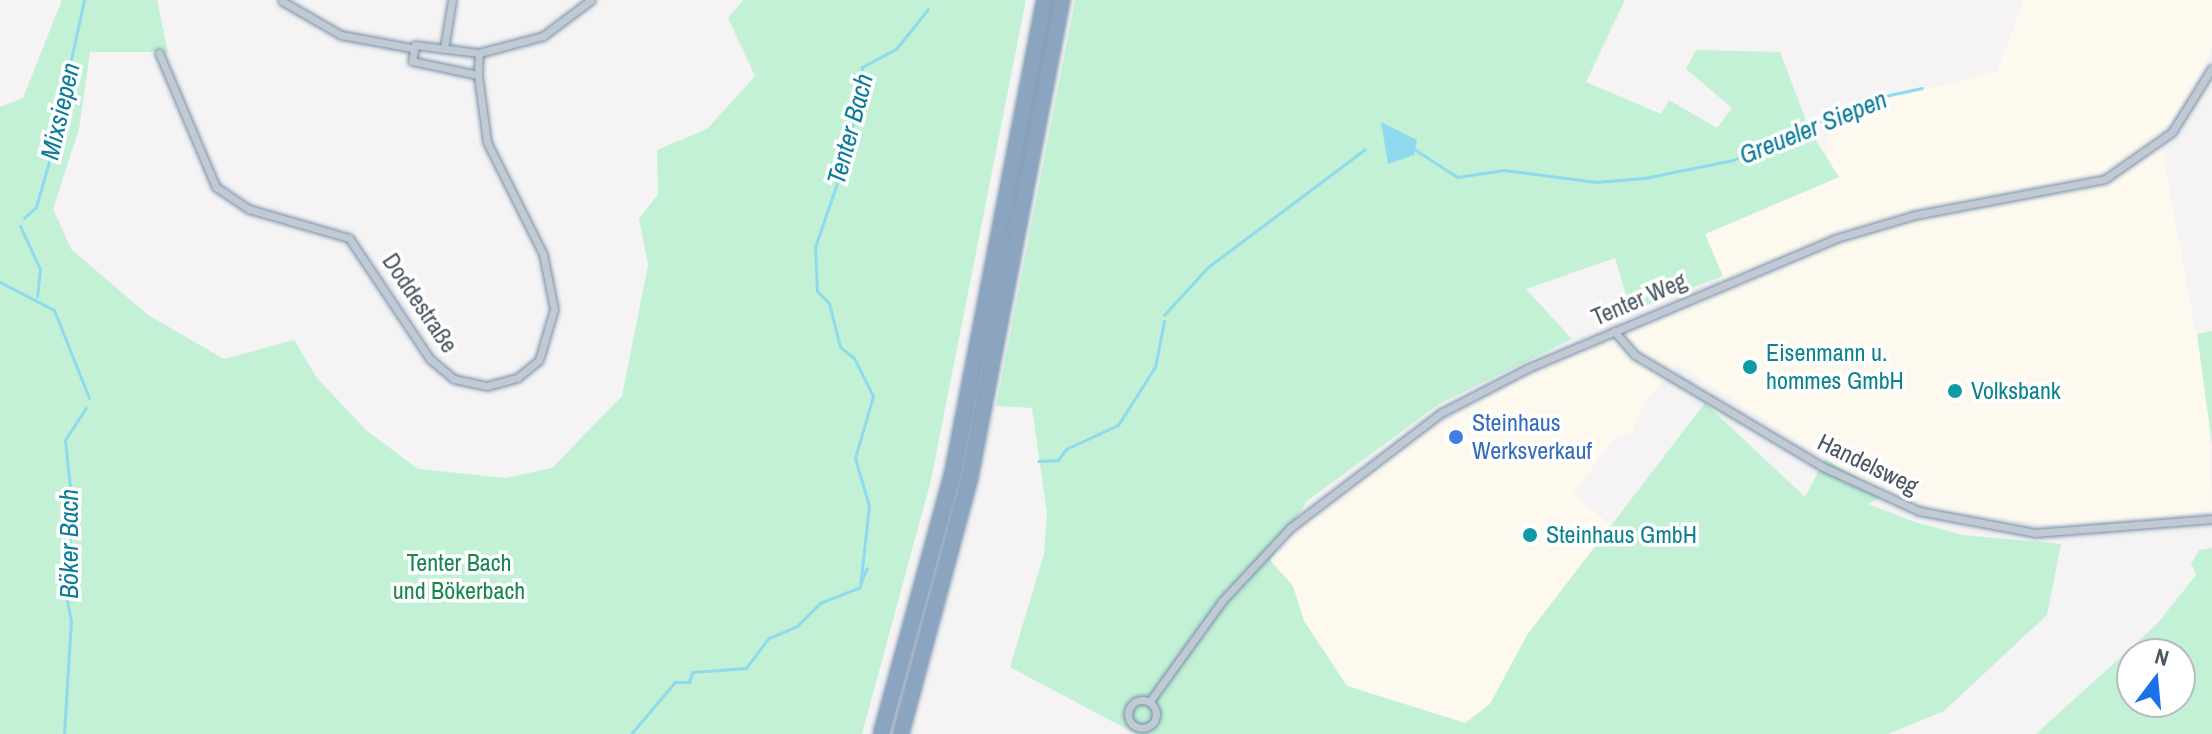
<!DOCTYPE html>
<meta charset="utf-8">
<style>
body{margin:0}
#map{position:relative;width:2212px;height:734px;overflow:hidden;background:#f5f3f3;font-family:"Archivo Narrow",sans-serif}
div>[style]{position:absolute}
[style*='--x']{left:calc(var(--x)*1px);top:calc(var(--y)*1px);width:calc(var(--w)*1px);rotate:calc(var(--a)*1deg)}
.commercial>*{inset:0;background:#fdf9ef}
.green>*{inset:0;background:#c3f1d5}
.water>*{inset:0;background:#90daee}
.stream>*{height:3px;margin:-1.5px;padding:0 1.5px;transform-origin:1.5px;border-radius:1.5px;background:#90daee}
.roads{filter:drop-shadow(0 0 2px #7690ad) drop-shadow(0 0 2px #7690ad)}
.minor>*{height:7px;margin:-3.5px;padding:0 3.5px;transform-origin:3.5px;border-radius:3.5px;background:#c1cad2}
.minor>.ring{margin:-3.5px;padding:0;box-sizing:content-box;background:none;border:7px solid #c1cad2;border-radius:50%}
.motorway>*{height:14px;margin:-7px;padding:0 7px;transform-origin:7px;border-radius:7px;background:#8ba5c1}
.dots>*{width:22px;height:22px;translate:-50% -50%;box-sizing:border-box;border:4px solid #fff;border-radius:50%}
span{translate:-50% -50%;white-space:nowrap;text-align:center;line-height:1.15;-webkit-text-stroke:7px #fff;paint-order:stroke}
.street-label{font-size:24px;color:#4a5661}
.culture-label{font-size:24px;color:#0d838f}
.left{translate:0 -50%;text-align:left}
.shop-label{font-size:24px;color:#366cbe}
.park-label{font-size:24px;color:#17864f}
.water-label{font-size:26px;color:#0c7c9b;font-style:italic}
.north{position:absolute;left:2116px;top:638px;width:80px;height:80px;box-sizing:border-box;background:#fff;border:2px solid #b7bbc0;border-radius:50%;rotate:16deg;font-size:22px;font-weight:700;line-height:32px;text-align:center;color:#4a5661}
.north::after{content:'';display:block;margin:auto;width:28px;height:36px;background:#1a73e8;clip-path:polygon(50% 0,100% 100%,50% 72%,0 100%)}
</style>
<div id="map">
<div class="commercial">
<div style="clip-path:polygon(2024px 0,2212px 0,2212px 46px,2196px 88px,2160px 137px,2209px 405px,2212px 512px,2061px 526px,1936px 510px,1859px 480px,1679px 365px,1646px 399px,1632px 432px,1614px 438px,1573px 494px,1612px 526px,1527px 635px,1490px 704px,1466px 723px,1348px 686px,1304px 621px,1293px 586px,1270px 560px,1291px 536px,1368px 470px,1443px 422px,1575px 352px,1723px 292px,1704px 235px,1838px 178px,1826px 153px,1830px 134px,1889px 99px,1997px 71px)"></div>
</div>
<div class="green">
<div style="clip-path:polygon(62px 0,157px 0,168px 52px,90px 52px,79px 129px,53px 209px,71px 249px,148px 315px,224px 359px,294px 340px,317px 378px,366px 430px,418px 469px,506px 478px,552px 468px,622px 396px,648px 265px,639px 219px,658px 194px,657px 150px,707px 129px,755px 76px,728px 18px,743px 0,1026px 0,931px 480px,862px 734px,0 734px,0 107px,23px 98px)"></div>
<div style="clip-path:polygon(1075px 0,1625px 0,1586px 82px,1661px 114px,1669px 100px,1717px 128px,1732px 108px,1686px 69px,1696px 50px,1780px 52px,1811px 133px,1839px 177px,1705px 234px,1723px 276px,1631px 311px,1615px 258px,1526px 289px,1572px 339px,1439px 404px,1307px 501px,1270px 560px,1293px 586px,1304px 621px,1347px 686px,1465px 723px,1490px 704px,1527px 635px,1705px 403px,1805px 497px,1825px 459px,1886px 494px,1868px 504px,1915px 522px,1963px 535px,2061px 544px,2047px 615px,1944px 711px,1888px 734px,1136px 734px,1010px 667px,1044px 554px,1047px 514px,1032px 408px,996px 406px)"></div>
<div style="clip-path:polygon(2212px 331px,2212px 445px,2197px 334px)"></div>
<div style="clip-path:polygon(evenodd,2212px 548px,2212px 734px,2036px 734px,2157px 624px,2196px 575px,2191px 564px,2199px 550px,2212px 548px,2132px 654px,2180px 654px,2180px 702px,2132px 702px,2132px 654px)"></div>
</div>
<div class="water">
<div style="clip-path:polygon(1381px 122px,1417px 140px,1414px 155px,1388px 164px)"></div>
</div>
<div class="stream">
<div style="--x:1414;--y:149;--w:51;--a:33.1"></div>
<div style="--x:1457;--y:177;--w:48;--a:-8.5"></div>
<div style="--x:1504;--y:170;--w:93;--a:7.4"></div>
<div style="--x:1596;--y:182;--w:48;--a:-4.8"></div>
<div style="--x:1644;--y:178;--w:91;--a:-11.4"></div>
<div style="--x:1733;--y:160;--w:155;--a:-23.6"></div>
<div style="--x:1875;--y:98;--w:48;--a:-12"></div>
<div style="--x:24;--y:218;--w:16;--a:-43"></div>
<div style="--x:36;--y:207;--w:44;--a:-74.1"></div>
<div style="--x:48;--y:165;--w:169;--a:-77.7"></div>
<div style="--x:20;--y:226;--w:47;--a:65.1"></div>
<div style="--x:40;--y:269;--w:28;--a:96"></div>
<div style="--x:0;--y:282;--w:61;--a:27.4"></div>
<div style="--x:54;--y:310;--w:95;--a:68.3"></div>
<div style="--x:1164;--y:315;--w:65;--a:-47.5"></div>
<div style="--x:1208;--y:267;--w:196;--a:-36.9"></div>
<div style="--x:1038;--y:461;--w:20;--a:-3"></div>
<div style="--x:1058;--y:460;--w:14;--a:-54"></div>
<div style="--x:1066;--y:449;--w:57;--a:-24.8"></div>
<div style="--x:1118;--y:425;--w:69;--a:-57.5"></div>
<div style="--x:1155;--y:367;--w:47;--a:-78.9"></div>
<div style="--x:861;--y:582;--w:15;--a:-67"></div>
<div style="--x:64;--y:734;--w:113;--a:-86.5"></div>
<div style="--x:71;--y:621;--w:38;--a:-101"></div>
<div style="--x:64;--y:584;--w:69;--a:-82.5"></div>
<div style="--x:73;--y:516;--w:76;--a:-96"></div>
<div style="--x:65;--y:440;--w:38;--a:-57"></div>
<div style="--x:631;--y:734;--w:68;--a:-49.8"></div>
<div style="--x:675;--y:682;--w:14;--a:0"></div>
<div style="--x:689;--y:682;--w:10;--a:-73"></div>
<div style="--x:692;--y:672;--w:54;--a:-4.2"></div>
<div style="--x:746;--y:668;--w:38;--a:-53"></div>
<div style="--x:769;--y:638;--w:30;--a:-23"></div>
<div style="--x:797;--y:626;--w:33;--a:-45"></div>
<div style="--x:820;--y:603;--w:43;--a:-21.8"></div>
<div style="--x:860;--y:587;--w:81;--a:-83.7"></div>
<div style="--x:869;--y:506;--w:50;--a:-106.3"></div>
<div style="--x:855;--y:458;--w:65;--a:-73.8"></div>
<div style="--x:873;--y:396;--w:42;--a:-116.6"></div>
<div style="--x:854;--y:358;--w:18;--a:-142"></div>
<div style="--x:840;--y:347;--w:45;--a:-104"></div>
<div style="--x:829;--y:303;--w:17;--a:-135"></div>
<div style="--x:817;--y:291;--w:44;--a:-92.6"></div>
<div style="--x:815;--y:247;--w:102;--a:-71"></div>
<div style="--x:848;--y:151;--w:85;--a:-80.5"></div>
<div style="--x:862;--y:67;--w:38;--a:-28"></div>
<div style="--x:896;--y:49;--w:51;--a:-51.3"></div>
</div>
<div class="roads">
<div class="minor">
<div style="--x:282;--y:1;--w:68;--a:30"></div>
<div style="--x:341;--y:35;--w:72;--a:10.4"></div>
<div style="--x:415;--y:45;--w:64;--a:7.1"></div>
<div style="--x:479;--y:53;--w:22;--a:93"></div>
<div style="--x:478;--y:75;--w:67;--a:-168"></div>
<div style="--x:412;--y:61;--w:16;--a:-79"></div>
<div style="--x:444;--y:49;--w:50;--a:-80.7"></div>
<div style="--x:159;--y:53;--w:146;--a:67"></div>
<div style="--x:216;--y:187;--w:40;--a:34"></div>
<div style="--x:249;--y:209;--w:104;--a:16.2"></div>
<div style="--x:349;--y:238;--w:146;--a:56.2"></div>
<div style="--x:430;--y:359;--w:31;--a:40"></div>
<div style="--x:454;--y:379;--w:34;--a:12"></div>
<div style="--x:487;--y:386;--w:31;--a:-15"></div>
<div style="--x:517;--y:378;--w:28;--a:-39"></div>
<div style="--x:539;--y:360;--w:53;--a:-73.6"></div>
<div style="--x:554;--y:309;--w:56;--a:-101.3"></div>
<div style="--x:543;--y:254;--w:125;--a:-116.6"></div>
<div style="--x:487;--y:142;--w:68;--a:-97.7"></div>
<div style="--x:479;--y:53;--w:66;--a:-14.9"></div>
<div style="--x:543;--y:36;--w:60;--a:-36.9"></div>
<div style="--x:1614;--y:331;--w:32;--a:49"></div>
<div style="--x:1635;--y:355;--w:217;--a:30.8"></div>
<div style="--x:1821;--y:466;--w:108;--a:24.7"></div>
<div style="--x:1919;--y:511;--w:118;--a:10.7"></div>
<div style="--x:2035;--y:533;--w:178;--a:-4.5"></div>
<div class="ring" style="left:1128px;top:700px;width:21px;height:21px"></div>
<div style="--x:1150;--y:701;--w:123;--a:-54.2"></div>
<div style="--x:1222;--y:601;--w:100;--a:-47"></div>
<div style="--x:1290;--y:528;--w:190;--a:-37.3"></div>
<div style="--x:1441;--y:413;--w:98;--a:-27.3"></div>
<div style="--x:1528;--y:368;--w:335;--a:-22.8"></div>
<div style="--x:1837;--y:238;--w:81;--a:-16.4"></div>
<div style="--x:1915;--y:215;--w:193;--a:-10.7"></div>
<div style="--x:2105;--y:179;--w:82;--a:-35"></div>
<div style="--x:2172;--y:132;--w:75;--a:-58"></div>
</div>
<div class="motorway">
<div style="--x:881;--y:734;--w:269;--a:-74.7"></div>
<div style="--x:952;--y:475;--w:484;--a:-79"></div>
<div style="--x:901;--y:734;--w:265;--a:-74.9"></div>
<div style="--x:970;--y:478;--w:487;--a:-79.1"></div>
</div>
</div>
<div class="dots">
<div style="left:1750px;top:367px;background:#0f9aa8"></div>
<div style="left:1955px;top:391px;background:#0f9aa8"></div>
<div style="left:1456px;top:437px;background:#3f7fe0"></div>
<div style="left:1530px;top:535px;background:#0f9aa8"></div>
</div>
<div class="street-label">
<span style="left:1639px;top:299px;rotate:-23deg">Tenter Weg</span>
<span style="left:420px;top:303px;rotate:56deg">Doddestraße</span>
<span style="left:1868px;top:464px;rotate:26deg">Handelsweg</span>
</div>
<div class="culture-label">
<span class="left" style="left:1766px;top:367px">Eisenmann u.<br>hommes GmbH</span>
<span class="left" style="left:1971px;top:391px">Volksbank</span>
<span class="left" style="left:1546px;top:535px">Steinhaus GmbH</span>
</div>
<div class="shop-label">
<span class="left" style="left:1472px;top:437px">Steinhaus<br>Werksverkauf</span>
</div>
<div class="park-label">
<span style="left:459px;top:577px">Tenter Bach<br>und Bökerbach</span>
</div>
<div class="water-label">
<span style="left:60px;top:111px;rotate:-77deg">Mixsiepen</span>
<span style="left:1813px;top:127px;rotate:-22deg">Greueler Siepen</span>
<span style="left:850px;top:129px;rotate:-75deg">Tenter Bach</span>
<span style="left:69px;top:544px;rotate:-90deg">Böker Bach</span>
</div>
<div class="north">N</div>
</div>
